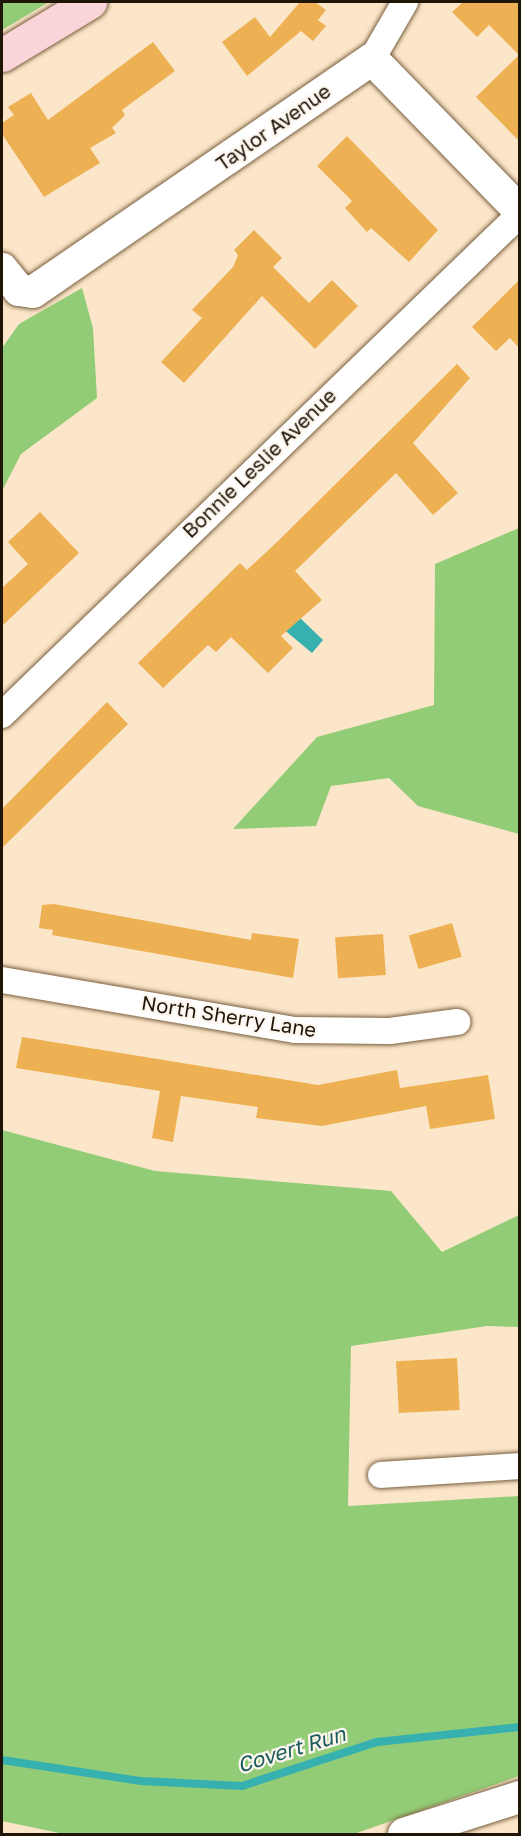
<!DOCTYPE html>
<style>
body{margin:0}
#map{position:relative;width:521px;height:1836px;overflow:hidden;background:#fce6c9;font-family:"Golos Text",sans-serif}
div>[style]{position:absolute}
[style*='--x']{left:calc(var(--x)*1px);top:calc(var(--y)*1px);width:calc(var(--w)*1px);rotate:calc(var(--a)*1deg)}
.forest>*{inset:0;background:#93cc76}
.water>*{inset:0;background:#37b0b0}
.stream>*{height:8px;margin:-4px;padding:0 4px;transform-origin:4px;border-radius:4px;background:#37b0b0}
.building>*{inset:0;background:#edb154;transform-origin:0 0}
.roads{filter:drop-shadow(0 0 2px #78603f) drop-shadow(0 0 2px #78603f)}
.minor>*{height:26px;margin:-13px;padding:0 13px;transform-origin:13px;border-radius:13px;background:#fff}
.tertiary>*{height:32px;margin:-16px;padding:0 16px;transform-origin:16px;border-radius:16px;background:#fff}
.secondary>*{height:33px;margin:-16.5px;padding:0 16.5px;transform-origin:16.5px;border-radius:16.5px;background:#fad4d8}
span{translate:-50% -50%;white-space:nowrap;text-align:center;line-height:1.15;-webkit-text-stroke:4.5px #fcf6ef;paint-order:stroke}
.street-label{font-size:20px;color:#1e1507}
.water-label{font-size:21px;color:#1a5b5b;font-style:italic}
.frame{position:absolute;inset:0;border:3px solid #1e1507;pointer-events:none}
</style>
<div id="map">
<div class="forest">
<div style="clip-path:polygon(2px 2px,49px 2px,2px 30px)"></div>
<div style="clip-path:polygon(82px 288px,93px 328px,97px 398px,21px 454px,2px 491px,2px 348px,19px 324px)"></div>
<div style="clip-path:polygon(519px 528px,519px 834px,418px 806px,389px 778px,331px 786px,316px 826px,233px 829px,317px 737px,434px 705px,435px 564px)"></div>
<div style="clip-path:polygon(2px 1130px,155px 1171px,391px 1191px,442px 1252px,519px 1215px,519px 1327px,487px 1326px,351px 1346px,348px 1506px,519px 1496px,519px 1776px,354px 1834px,64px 1834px,2px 1821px)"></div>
</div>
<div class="water">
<div style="clip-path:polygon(297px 615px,323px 640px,312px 653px,282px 628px)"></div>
</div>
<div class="stream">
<div style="--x:2;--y:1760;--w:141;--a:8.6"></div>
<div style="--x:141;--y:1781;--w:101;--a:2.8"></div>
<div style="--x:242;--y:1786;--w:142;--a:-18.1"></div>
<div style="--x:377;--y:1742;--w:144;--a:-6"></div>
</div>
<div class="building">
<div style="clip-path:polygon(300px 2px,315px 2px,326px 10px,318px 20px,326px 26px,313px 41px,301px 31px,247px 76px,222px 42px,255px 17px,270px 37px)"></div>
<div style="clip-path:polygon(463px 2px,519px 2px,519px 141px,476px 97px,519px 55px,489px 25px,477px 37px,452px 12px)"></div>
<div style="clip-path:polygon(153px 42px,175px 71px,122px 110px,125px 115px,112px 128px,116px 133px,90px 148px,100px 163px,44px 197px,2px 134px,2px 123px,14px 115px,8px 107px,31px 93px,48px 120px)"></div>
<div style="clip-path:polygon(347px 136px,438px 230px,409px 262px,371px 228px,367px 232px,345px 208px,352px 201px,317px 166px)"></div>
<div style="clip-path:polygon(254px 230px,282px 258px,273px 267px,309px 303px,332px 280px,358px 306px,315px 349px,262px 296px,184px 383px,161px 362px,202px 318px,192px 310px,233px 267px,238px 255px,234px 250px)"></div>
<div style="clip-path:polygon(519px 280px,519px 348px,510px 338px,496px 351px,472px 327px)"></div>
<div style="clip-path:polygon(457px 364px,470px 378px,413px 443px,458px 493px,433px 515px,396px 473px,295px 571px,322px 600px,281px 636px,293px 648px,268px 673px,231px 637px,216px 652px,208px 645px,163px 688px,138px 663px,240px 563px,247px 570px,277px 542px)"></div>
<div style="clip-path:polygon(40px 512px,79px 553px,2px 626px,2px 588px,28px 564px,8px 542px)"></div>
<div style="clip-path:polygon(107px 702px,128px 724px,2px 848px,2px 809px)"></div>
<div style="clip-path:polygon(54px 904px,251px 940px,252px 933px,299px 939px,293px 978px,52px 935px,53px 930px,39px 928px,42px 905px)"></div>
<div style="left:452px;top:923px;width:35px;height:45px;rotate:74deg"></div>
<div style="left:383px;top:934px;width:41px;height:48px;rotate:86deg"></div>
<div style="clip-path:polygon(22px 1037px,318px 1085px,397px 1070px,400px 1088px,488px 1075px,495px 1119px,430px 1129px,426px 1106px,322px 1126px,256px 1118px,258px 1107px,181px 1096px,173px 1142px,152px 1138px,160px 1091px,16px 1068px)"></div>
<div style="left:457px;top:1358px;width:52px;height:61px;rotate:87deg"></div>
</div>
<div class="roads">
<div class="minor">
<div style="--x:372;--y:59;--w:66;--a:-59.9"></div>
<div style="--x:2;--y:715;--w:721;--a:-44.04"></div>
<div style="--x:2;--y:980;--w:297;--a:9.7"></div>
<div style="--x:295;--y:1030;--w:95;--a:0.6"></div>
<div style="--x:390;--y:1031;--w:68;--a:-7.7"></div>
<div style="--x:381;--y:1475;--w:139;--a:-3.7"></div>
</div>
<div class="tertiary">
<div style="--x:2;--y:269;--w:27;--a:51"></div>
<div style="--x:19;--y:290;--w:14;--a:8"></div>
<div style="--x:33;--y:292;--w:411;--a:-34.5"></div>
<div style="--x:372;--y:59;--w:212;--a:45.8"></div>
<div style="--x:404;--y:1834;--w:122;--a:-17.7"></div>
</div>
<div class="secondary">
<div style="--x:2;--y:55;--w:103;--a:-31.1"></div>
</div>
</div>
<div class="street-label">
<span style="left:273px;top:127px;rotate:-35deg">Taylor Avenue</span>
<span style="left:259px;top:463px;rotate:-44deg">Bonnie Leslie Avenue</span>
<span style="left:229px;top:1016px;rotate:9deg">North Sherry Lane</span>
</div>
<div class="water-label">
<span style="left:291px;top:1749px;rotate:-17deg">Covert Run</span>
</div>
<div class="frame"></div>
</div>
